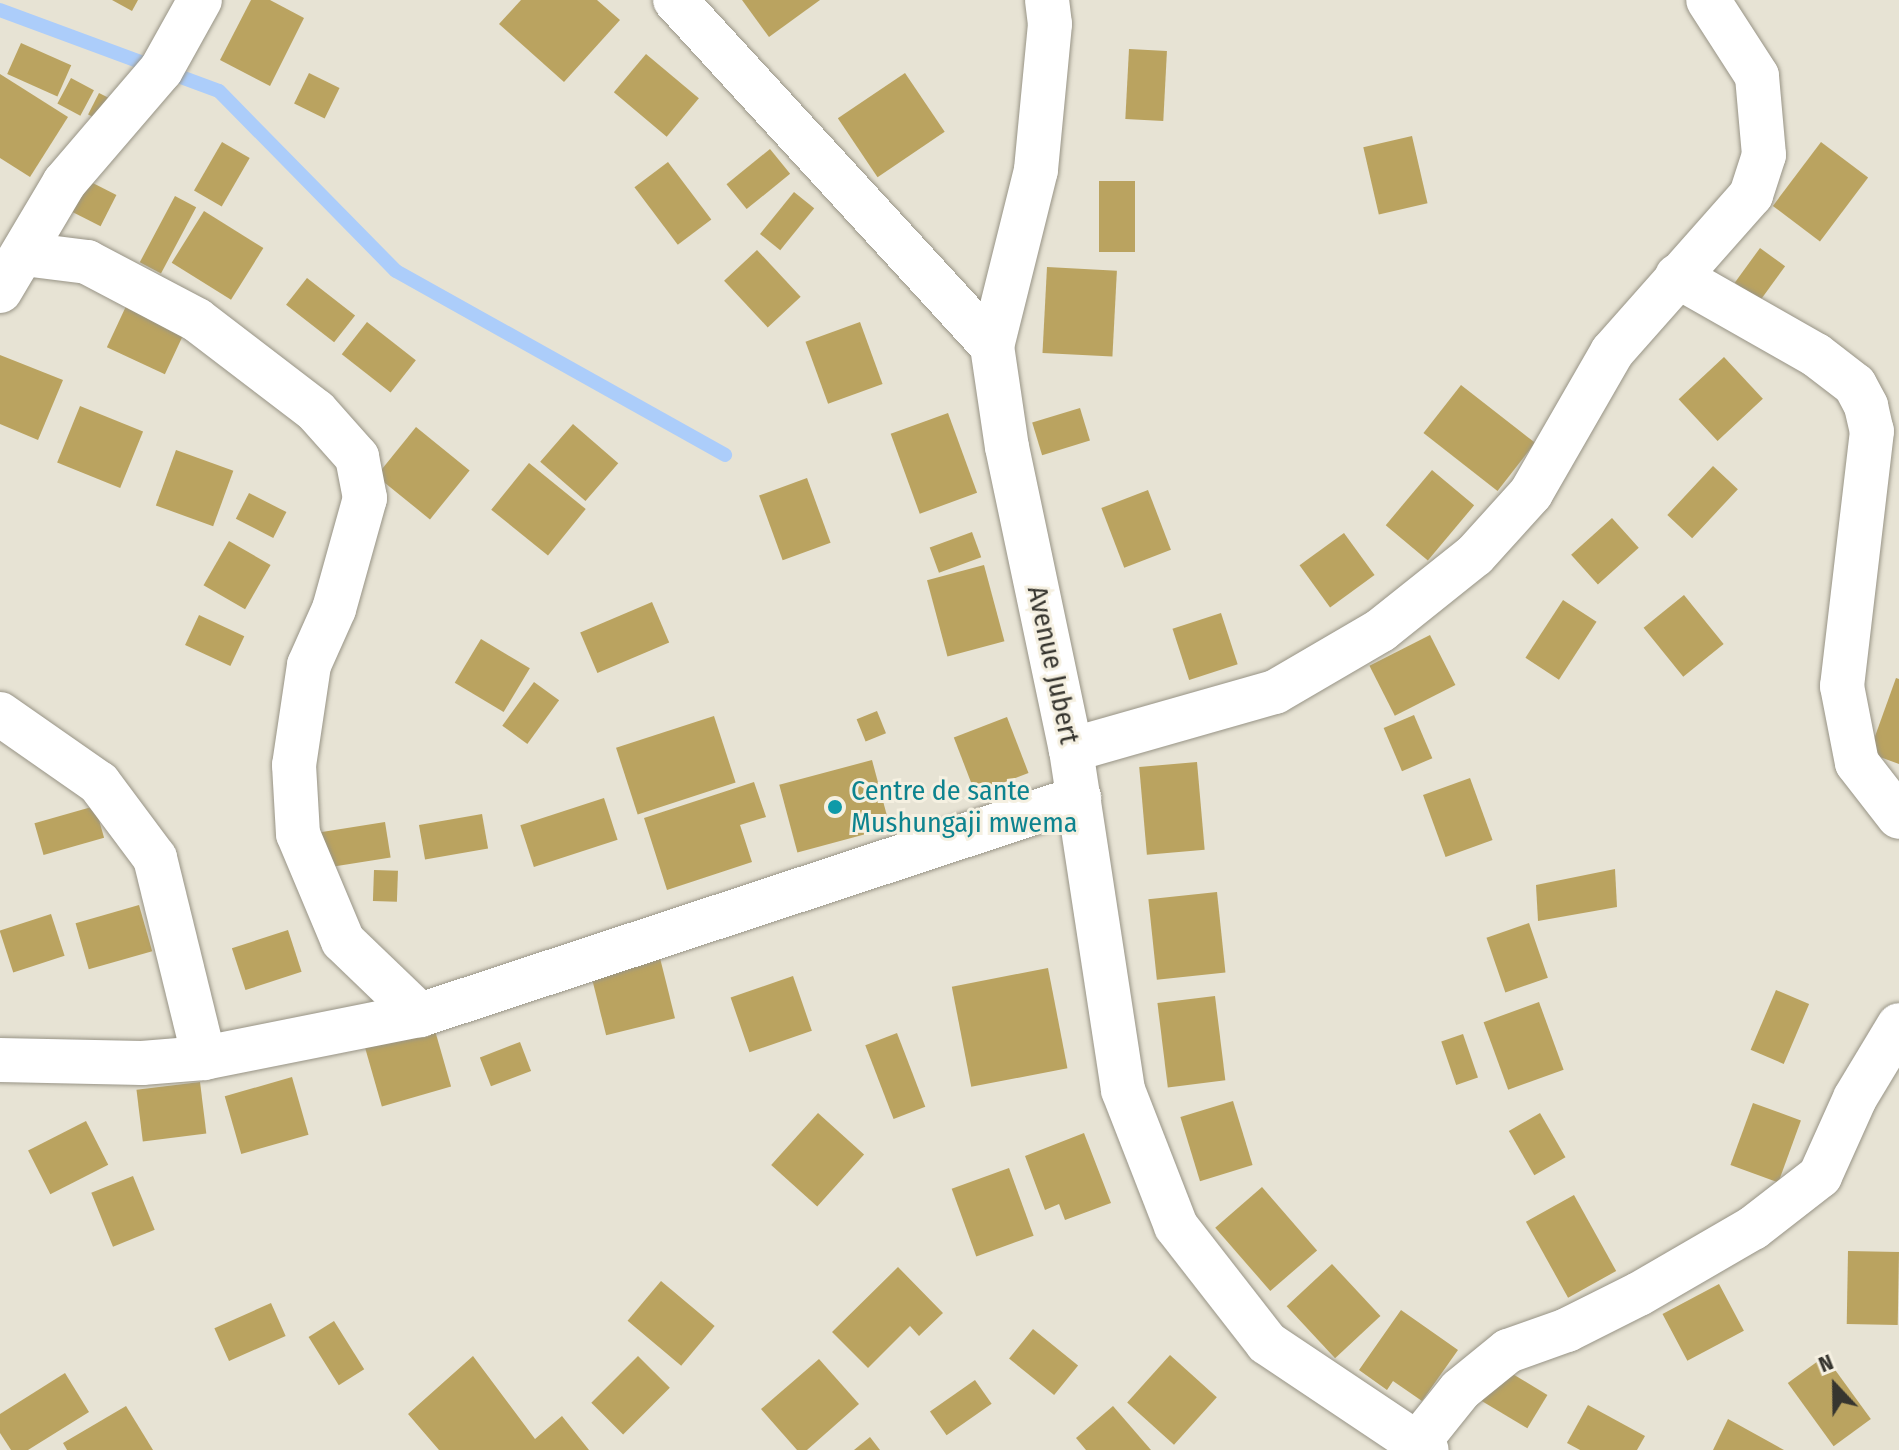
<!DOCTYPE html>
<style>
body{margin:0}
#map{position:relative;width:1899px;height:1450px;overflow:hidden;background:#e7e3d4;font-family:"Fira Sans Condensed",sans-serif}
div>[style]{position:absolute}
[style*='--x']{left:calc(var(--x)*1px);top:calc(var(--y)*1px);width:calc(var(--w)*1px);rotate:calc(var(--a)*1deg)}
.stream>*{height:14px;margin:-7px;padding:0 7px;transform-origin:7px;border-radius:7px;background:#accdfa}
.building>*{inset:0;background:#baa360;transform-origin:0 0}
.roads{filter:drop-shadow(0 0 2px #989486) drop-shadow(0 0 2px #989486)}
.minor>*{height:44px;margin:-22px;padding:0 22px;transform-origin:22px;border-radius:22px;background:#fff}
.dots>*{width:22px;height:22px;translate:-50% -50%;box-sizing:border-box;border:4px solid #f5f0e1;border-radius:50%}
span{translate:-50% -50%;white-space:nowrap;text-align:center;line-height:1.15;-webkit-text-stroke:6px #f5f0e1;paint-order:stroke}
.street-label{font-size:28px;color:#36352f}
.culture-label{font-size:28px;color:#0d838f}
.left{translate:0 -50%;text-align:left}
.north{position:absolute;left:1795px;top:1346px;width:80px;height:80px;-webkit-text-stroke:6px #f5f0e1;paint-order:stroke;rotate:338deg;font-size:22px;font-weight:700;line-height:32px;text-align:center;color:#36352f}
.north::after{content:'';display:block;margin:auto;width:28px;height:36px;background:#36352f;clip-path:polygon(50% 0,100% 100%,50% 72%,0 100%)}
</style>
<div id="map">
<div class="stream">
<div style="--x:0;--y:10;--w:233;--a:20.3"></div>
<div style="--x:219;--y:91;--w:252;--a:45.5"></div>
<div style="--x:396;--y:271;--w:377;--a:29.2"></div>
</div>
<div class="building">
<div style="clip-path:polygon(112px 0,138px 0,132px 11px)"></div>
<div style="clip-path:polygon(251px 0,270px 0,304px 18px,270px 86px,220px 60px)"></div>
<div style="clip-path:polygon(521px 0,597px 0,620px 20px,564px 82px,499px 24px)"></div>
<div style="clip-path:polygon(742px 0,820px 0,769px 37px)"></div>
<div style="left:21px;top:43px;width:55px;height:34px;rotate:24deg"></div>
<div style="left:1129px;top:49px;width:38px;height:70px;rotate:3deg"></div>
<div style="left:646px;top:54px;width:69px;height:50px;rotate:40deg"></div>
<div style="left:309px;top:73px;width:34px;height:34px;rotate:26deg"></div>
<div style="left:905px;top:73px;width:71px;height:81px;rotate:56deg"></div>
<div style="clip-path:polygon(0 74px,68px 117px,30px 177px,0 158px)"></div>
<div style="left:71px;top:78px;width:26px;height:29px;rotate:28deg"></div>
<div style="left:99px;top:93px;width:20px;height:24px;rotate:27deg"></div>
<div style="left:1412px;top:136px;width:69px;height:50px;rotate:77deg"></div>
<div style="left:222px;top:142px;width:32px;height:56px;rotate:30deg"></div>
<div style="left:1821px;top:142px;width:59px;height:80px;rotate:37deg"></div>
<div style="left:770px;top:149px;width:32px;height:56px;rotate:51deg"></div>
<div style="left:668px;top:162px;width:72px;height:42px;rotate:53deg"></div>
<div style="left:79px;top:176px;width:42px;height:35px;rotate:27deg"></div>
<div style="left:1099px;top:181px;width:36px;height:71px"></div>
<div style="left:794px;top:192px;width:26px;height:54px;rotate:39deg"></div>
<div style="left:175px;top:196px;width:24px;height:75px;rotate:28deg"></div>
<div style="left:204px;top:211px;width:70px;height:61px;rotate:32deg"></div>
<div style="left:1760px;top:248px;width:31px;height:43px;rotate:36deg"></div>
<div style="left:757px;top:250px;width:64px;height:45px;rotate:47deg"></div>
<div style="left:1047px;top:267px;width:70px;height:86px;rotate:3deg"></div>
<div style="left:307px;top:278px;width:61px;height:34px;rotate:38deg"></div>
<div style="left:128px;top:302px;width:64px;height:50px;rotate:25deg"></div>
<div style="left:367px;top:322px;width:62px;height:41px;rotate:38deg"></div>
<div style="left:860px;top:322px;width:66px;height:58px;rotate:70deg"></div>
<div style="clip-path:polygon(0 355px,63px 380px,38px 440px,0 424px)"></div>
<div style="left:1724px;top:357px;width:57px;height:62px;rotate:47deg"></div>
<div style="left:1461px;top:385px;width:94px;height:61px;rotate:38deg"></div>
<div style="left:80px;top:406px;width:68px;height:61px;rotate:22deg"></div>
<div style="left:1080px;top:408px;width:34px;height:50px;rotate:73deg"></div>
<div style="left:948px;top:413px;width:85px;height:61px;rotate:70deg"></div>
<div style="left:573px;top:424px;width:60px;height:50px;rotate:41deg"></div>
<div style="left:416px;top:427px;width:69px;height:63px;rotate:39deg"></div>
<div style="left:176px;top:450px;width:61px;height:59px;rotate:20deg"></div>
<div style="left:529px;top:463px;width:73px;height:60px;rotate:39deg"></div>
<div style="left:1713px;top:466px;width:34px;height:67px;rotate:43deg"></div>
<div style="left:1432px;top:470px;width:55px;height:72px;rotate:40deg"></div>
<div style="left:807px;top:478px;width:69px;height:51px;rotate:70deg"></div>
<div style="left:1148px;top:490px;width:64px;height:50px;rotate:69deg"></div>
<div style="left:249px;top:493px;width:42px;height:29px;rotate:27deg"></div>
<div style="left:1612px;top:518px;width:40px;height:55px;rotate:48deg"></div>
<div style="left:972px;top:532px;width:27px;height:45px;rotate:70deg"></div>
<div style="left:1344px;top:533px;width:52px;height:55px;rotate:54deg"></div>
<div style="left:229px;top:541px;width:48px;height:51px;rotate:30deg"></div>
<div style="left:984px;top:565px;width:79px;height:59px;rotate:75deg"></div>
<div style="left:1684px;top:595px;width:63px;height:52px;rotate:51deg"></div>
<div style="left:1563px;top:600px;width:40px;height:69px;rotate:33deg"></div>
<div style="left:652px;top:602px;width:44px;height:78px;rotate:67deg"></div>
<div style="left:1221px;top:613px;width:54px;height:51px;rotate:72deg"></div>
<div style="left:199px;top:615px;width:50px;height:33px;rotate:25deg"></div>
<div style="left:1430px;top:635px;width:56px;height:68px;rotate:63deg"></div>
<div style="left:481px;top:639px;width:57px;height:51px;rotate:31deg"></div>
<div style="clip-path:polygon(1896px 678px,1899px 679px,1899px 764px,1869px 753px)"></div>
<div style="left:534px;top:682px;width:31px;height:54px;rotate:36deg"></div>
<div style="left:877px;top:711px;width:24px;height:22px;rotate:68deg"></div>
<div style="left:1414px;top:715px;width:47px;height:33px;rotate:67deg"></div>
<div style="left:714px;top:716px;width:70px;height:103px;rotate:72deg"></div>
<div style="left:1007px;top:717px;width:60px;height:57px;rotate:69deg"></div>
<div style="left:872px;top:760px;width:70px;height:96px;rotate:75deg"></div>
<div style="left:1197px;top:762px;width:88px;height:58px;rotate:85deg"></div>
<div style="left:1470px;top:778px;width:66px;height:50px;rotate:70deg"></div>
<div style="clip-path:polygon(754px 782px,766px 817px,740px 825px,752px 862px,667px 890px,644px 818px)"></div>
<div style="left:604px;top:798px;width:44px;height:88px;rotate:72deg"></div>
<div style="left:95px;top:806px;width:33px;height:63px;rotate:74deg"></div>
<div style="left:482px;top:814px;width:35px;height:64px;rotate:80deg"></div>
<div style="left:385px;top:822px;width:36px;height:67px;rotate:81deg"></div>
<div style="clip-path:polygon(1615px 869px,1617px 907px,1538px 921px,1536px 885px)"></div>
<div style="left:374px;top:870px;width:24px;height:31px;rotate:2deg"></div>
<div style="left:1217px;top:892px;width:81px;height:69px;rotate:84deg"></div>
<div style="left:139px;top:905px;width:48px;height:66px;rotate:74deg"></div>
<div style="left:51px;top:914px;width:44px;height:54px;rotate:72deg"></div>
<div style="left:1529px;top:923px;width:58px;height:45px;rotate:71deg"></div>
<div style="left:288px;top:930px;width:44px;height:59px;rotate:72deg"></div>
<div style="left:660px;top:958px;width:62px;height:71px;rotate:76deg"></div>
<div style="left:1048px;top:968px;width:102px;height:98px;rotate:79deg"></div>
<div style="left:793px;top:976px;width:58px;height:66px;rotate:71deg"></div>
<div style="left:1776px;top:990px;width:36px;height:65px;rotate:23deg"></div>
<div style="left:1215px;top:996px;width:85px;height:58px;rotate:83deg"></div>
<div style="left:1539px;top:1002px;width:72px;height:59px;rotate:70deg"></div>
<div style="left:434px;top:1027px;width:62px;height:72px;rotate:74deg"></div>
<div style="left:897px;top:1033px;width:79px;height:34px;rotate:69deg"></div>
<div style="left:1463px;top:1034px;width:46px;height:23px;rotate:71deg"></div>
<div style="left:520px;top:1042px;width:31px;height:43px;rotate:69deg"></div>
<div style="left:292px;top:1077px;width:60px;height:70px;rotate:74deg"></div>
<div style="left:200px;top:1082px;width:52px;height:64px;rotate:83deg"></div>
<div style="left:1233px;top:1101px;width:67px;height:55px;rotate:73deg"></div>
<div style="left:1753px;top:1103px;width:51px;height:66px;rotate:20deg"></div>
<div style="left:818px;top:1113px;width:62px;height:70px;rotate:42deg"></div>
<div style="left:1540px;top:1113px;width:51px;height:36px;rotate:60deg"></div>
<div style="left:86px;top:1121px;width:49px;height:65px;rotate:63deg"></div>
<div style="clip-path:polygon(1084px 1133px,1111px 1203px,1065px 1220px,1059px 1204px,1045px 1210px,1025px 1156px)"></div>
<div style="left:1009px;top:1168px;width:72px;height:61px;rotate:70deg"></div>
<div style="left:133px;top:1176px;width:58px;height:45px;rotate:68deg"></div>
<div style="left:1262px;top:1187px;width:84px;height:62px;rotate:49deg"></div>
<div style="left:1574px;top:1195px;width:87px;height:55px;rotate:61deg"></div>
<div style="left:1848px;top:1251px;width:51px;height:73px;rotate:1deg"></div>
<div style="left:1332px;top:1264px;width:71px;height:62px;rotate:47deg"></div>
<div style="clip-path:polygon(898px 1267px,943px 1313px,919px 1336px,910px 1326px,868px 1368px,832px 1332px)"></div>
<div style="left:661px;top:1281px;width:70px;height:52px;rotate:40deg"></div>
<div style="left:1719px;top:1284px;width:53px;height:64px;rotate:62deg"></div>
<div style="left:271px;top:1303px;width:36px;height:62px;rotate:66deg"></div>
<div style="clip-path:polygon(1401px 1310px,1458px 1350px,1422px 1401px,1393px 1381px,1387px 1390px,1359px 1370px)"></div>
<div style="left:334px;top:1321px;width:57px;height:30px;rotate:58deg"></div>
<div style="left:1033px;top:1329px;width:58px;height:38px;rotate:39deg"></div>
<div style="left:1170px;top:1355px;width:63px;height:64px;rotate:42deg"></div>
<div style="clip-path:polygon(473px 1356px,535px 1439px,562px 1416px,589px 1450px,439px 1450px,408px 1414px)"></div>
<div style="left:638px;top:1356px;width:45px;height:66px;rotate:45deg"></div>
<div style="left:1825px;top:1356px;width:78px;height:46px;rotate:54deg"></div>
<div style="clip-path:polygon(819px 1359px,859px 1404px,807px 1450px,797px 1450px,761px 1409px)"></div>
<div style="left:1496px;top:1364px;width:60px;height:39px;rotate:31deg"></div>
<div style="clip-path:polygon(65px 1373px,89px 1412px,28px 1450px,11px 1450px,0 1433px,0 1414px)"></div>
<div style="left:975px;top:1380px;width:29px;height:55px;rotate:55deg"></div>
<div style="clip-path:polygon(1588px 1405px,1645px 1436px,1637px 1450px,1580px 1450px,1567px 1443px)"></div>
<div style="clip-path:polygon(126px 1406px,153px 1450px,67px 1450px,63px 1443px)"></div>
<div style="clip-path:polygon(1113px 1406px,1151px 1450px,1086px 1450px,1076px 1438px)"></div>
<div style="clip-path:polygon(1728px 1419px,1784px 1450px,1713px 1450px)"></div>
<div style="clip-path:polygon(870px 1437px,880px 1450px,854px 1450px)"></div>
</div>
<div class="roads">
<div class="minor">
<div style="--x:675;--y:0;--w:469;--a:47.5"></div>
<div style="--x:1047;--y:0;--w:24;--a:83"></div>
<div style="--x:1050;--y:24;--w:147;--a:95.5"></div>
<div style="--x:1036;--y:170;--w:181;--a:104"></div>
<div style="--x:992;--y:346;--w:102;--a:81.6"></div>
<div style="--x:1007;--y:447;--w:310;--a:78.1"></div>
<div style="--x:1071;--y:750;--w:344;--a:81.3"></div>
<div style="--x:1123;--y:1090;--w:146;--a:68.7"></div>
<div style="--x:1176;--y:1226;--w:148;--a:52.1"></div>
<div style="--x:1267;--y:1343;--w:192;--a:33.8"></div>
<div style="--x:24;--y:254;--w:64;--a:7.2"></div>
<div style="--x:87;--y:262;--w:124;--a:27.8"></div>
<div style="--x:197;--y:320;--w:150;--a:37.4"></div>
<div style="--x:316;--y:411;--w:62;--a:48.3"></div>
<div style="--x:357;--y:457;--w:42;--a:79"></div>
<div style="--x:365;--y:498;--w:115;--a:105.6"></div>
<div style="--x:334;--y:609;--w:61;--a:114.1"></div>
<div style="--x:309;--y:665;--w:101;--a:98.5"></div>
<div style="--x:294;--y:765;--w:69;--a:86.7"></div>
<div style="--x:298;--y:834;--w:116;--a:67.2"></div>
<div style="--x:343;--y:941;--w:107;--a:43.9"></div>
<div style="--x:1677;--y:276;--w:160;--a:29.6"></div>
<div style="--x:1816;--y:355;--w:49;--a:37.6"></div>
<div style="--x:1855;--y:385;--w:24;--a:62"></div>
<div style="--x:1866;--y:406;--w:26;--a:77"></div>
<div style="--x:1872;--y:431;--w:257;--a:96.7"></div>
<div style="--x:1842;--y:686;--w:78;--a:79"></div>
<div style="--x:1857;--y:763;--w:68;--a:52.1"></div>
<div style="--x:0;--y:291;--w:126;--a:-59.3"></div>
<div style="--x:64;--y:183;--w:149;--a:-49.4"></div>
<div style="--x:161;--y:70;--w:80;--a:-60.9"></div>
<div style="--x:0;--y:714;--w:121;--a:34.9"></div>
<div style="--x:99;--y:783;--w:94;--a:53.3"></div>
<div style="--x:155;--y:858;--w:206;--a:76.2"></div>
<div style="--x:1071;--y:750;--w:212;--a:-15.9"></div>
<div style="--x:1275;--y:692;--w:123;--a:-30.3"></div>
<div style="--x:1381;--y:630;--w:120;--a:-38.6"></div>
<div style="--x:1475;--y:555;--w:84;--a:-47.9"></div>
<div style="--x:1531;--y:493;--w:163;--a:-60.1"></div>
<div style="--x:1612;--y:352;--w:210;--a:-48.5"></div>
<div style="--x:1751;--y:195;--w:42;--a:-72"></div>
<div style="--x:1764;--y:155;--w:79;--a:-95.1"></div>
<div style="--x:1757;--y:76;--w:90;--a:-122.8"></div>
<div style="--x:0;--y:1060;--w:142;--a:1.2"></div>
<div style="--x:142;--y:1063;--w:62;--a:-4.6"></div>
<div style="--x:204;--y:1058;--w:220;--a:-11.3"></div>
<div style="--x:420;--y:1015;--w:694;--a:-18.23"></div>
<div style="--x:1416;--y:1445;--w:70;--a:-51.3"></div>
<div style="--x:1460;--y:1390;--w:62;--a:-39.1"></div>
<div style="--x:1508;--y:1351;--w:63;--a:-19.6"></div>
<div style="--x:1567;--y:1330;--w:80;--a:-26.6"></div>
<div style="--x:1639;--y:1294;--w:132;--a:-30.1"></div>
<div style="--x:1753;--y:1228;--w:85;--a:-37.8"></div>
<div style="--x:1820;--y:1176;--w:85;--a:-65.8"></div>
<div style="--x:1855;--y:1098;--w:85;--a:-58.9"></div>
</div>
</div>
<div class="dots">
<div style="left:835px;top:807px;background:#0f9aa8"></div>
</div>
<div class="street-label">
<span style="left:1053px;top:665px;rotate:78deg">Avenue Jubert</span>
</div>
<div class="culture-label">
<span class="left" style="left:851px;top:807px">Centre de sante<br>Mushungaji mwema</span>
</div>
<div class="north">N</div>
</div>
